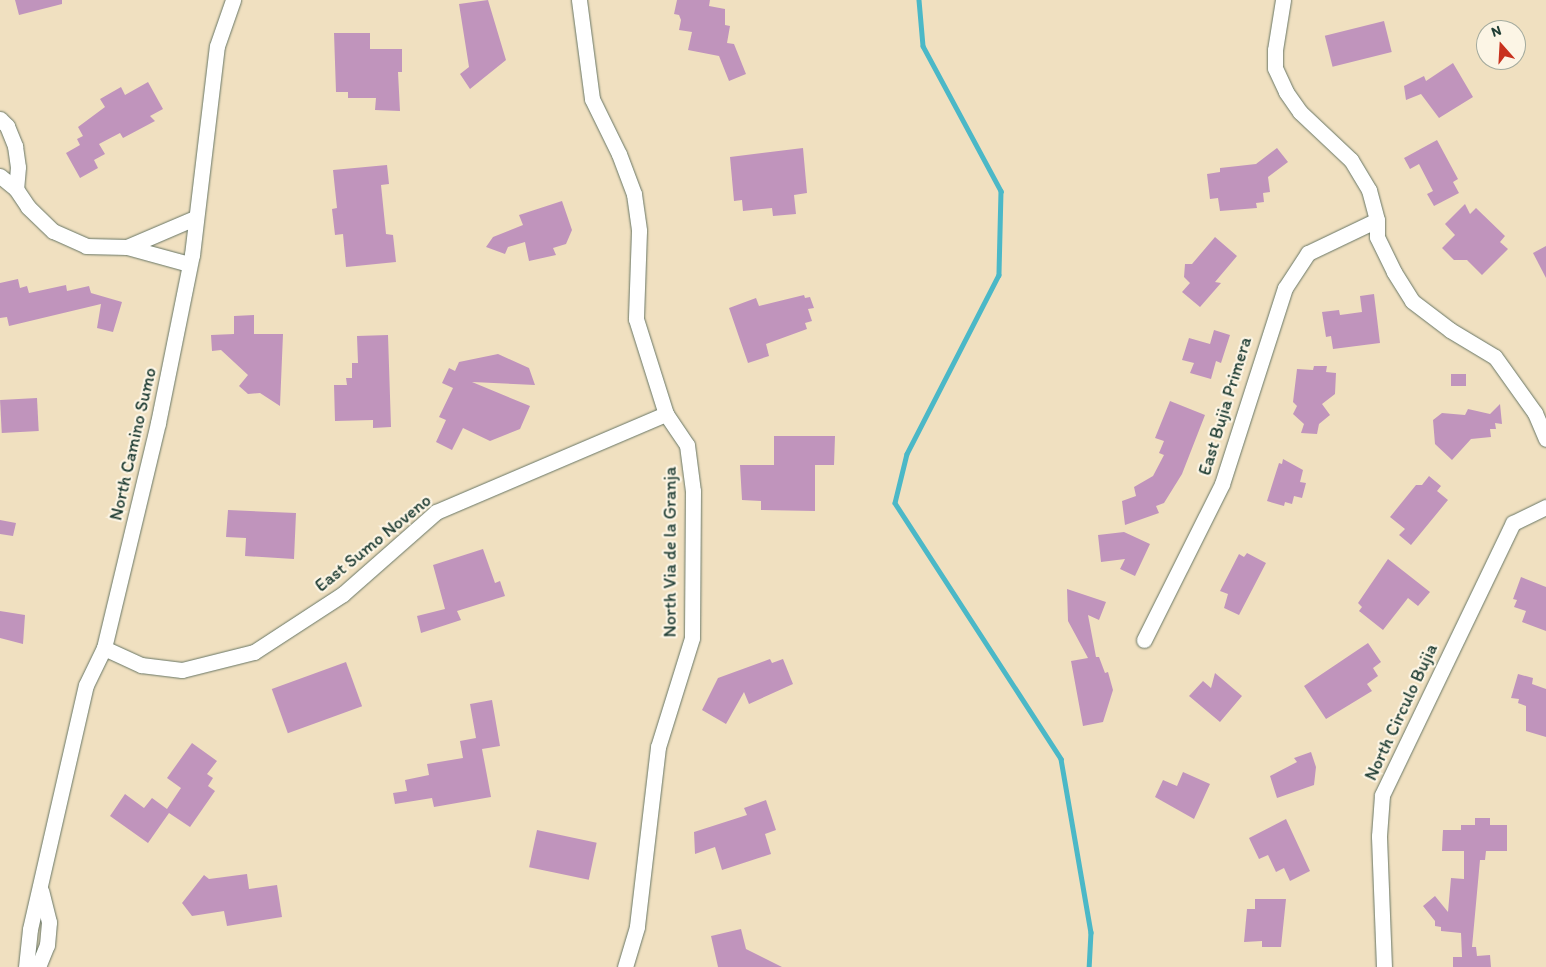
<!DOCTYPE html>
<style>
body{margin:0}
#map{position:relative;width:1546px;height:967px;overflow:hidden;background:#f0e0c0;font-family:Itim,sans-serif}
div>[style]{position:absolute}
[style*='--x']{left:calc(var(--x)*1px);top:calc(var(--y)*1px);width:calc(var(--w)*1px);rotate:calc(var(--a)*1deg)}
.stream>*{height:4.5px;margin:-2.25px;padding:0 2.25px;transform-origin:2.25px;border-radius:2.25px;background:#4bb8c7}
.building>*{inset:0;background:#c094bc;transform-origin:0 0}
.roads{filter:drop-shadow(0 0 1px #687665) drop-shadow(0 0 1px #687665)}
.minor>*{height:15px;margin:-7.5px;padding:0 7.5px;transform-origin:7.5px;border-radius:7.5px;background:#fff}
span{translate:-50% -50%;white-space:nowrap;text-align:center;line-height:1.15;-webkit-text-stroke:4.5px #fcf5e5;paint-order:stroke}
.street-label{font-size:18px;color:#1f3d34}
.north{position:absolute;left:1476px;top:20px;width:50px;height:50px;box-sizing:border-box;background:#fcf5e5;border:1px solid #a4ab9e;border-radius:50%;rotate:341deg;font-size:14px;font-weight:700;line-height:20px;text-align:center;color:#1f3d34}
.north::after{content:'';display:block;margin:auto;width:18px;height:22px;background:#c8321e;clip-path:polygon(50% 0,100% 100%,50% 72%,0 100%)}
</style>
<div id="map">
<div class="stream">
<div style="--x:919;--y:0;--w:46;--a:85"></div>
<div style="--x:923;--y:46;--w:165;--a:61.7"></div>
<div style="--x:1001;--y:191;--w:84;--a:91.4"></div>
<div style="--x:999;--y:275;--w:201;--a:117.2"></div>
<div style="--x:907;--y:454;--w:50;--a:103.8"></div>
<div style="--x:895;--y:503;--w:305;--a:57"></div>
<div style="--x:1061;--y:759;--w:176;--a:80.2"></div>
<div style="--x:1091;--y:932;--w:35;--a:93"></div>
</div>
<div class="building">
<div style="clip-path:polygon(15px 0,62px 0,62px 4px,19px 15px)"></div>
<div style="clip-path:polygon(488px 0,506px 60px,470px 89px,460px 74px,469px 67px,459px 4px)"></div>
<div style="clip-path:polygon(677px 0,710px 0,709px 6px,725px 9px,725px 25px,730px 26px,727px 43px,734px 44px,746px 74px,729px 81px,719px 56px,688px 50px,692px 32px,679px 30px,681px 20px,679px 15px,674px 14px)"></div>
<div style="left:1384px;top:21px;width:32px;height:61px;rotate:76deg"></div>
<div style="clip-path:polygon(334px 33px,370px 33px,370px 49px,402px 49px,402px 72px,398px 72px,400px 111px,375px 110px,376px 98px,348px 98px,348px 92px,336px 92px)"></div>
<div style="clip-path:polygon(1453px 63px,1473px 97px,1439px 118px,1421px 94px,1406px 100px,1404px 86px,1424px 76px,1426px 81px)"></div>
<div style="clip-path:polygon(148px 82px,163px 109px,150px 116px,155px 121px,123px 138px,120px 133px,99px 144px,105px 154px,94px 160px,98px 168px,80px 178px,66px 153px,80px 145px,77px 139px,83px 136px,78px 127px,105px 107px,100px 99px,121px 87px,125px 95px)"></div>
<div style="clip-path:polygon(1437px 140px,1458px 179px,1453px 182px,1459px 193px,1434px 206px,1427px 194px,1433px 191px,1419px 164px,1410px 169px,1404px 158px)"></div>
<div style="clip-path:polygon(803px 148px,807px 193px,794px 195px,796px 214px,773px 216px,772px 208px,743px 211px,742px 200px,734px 201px,730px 157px)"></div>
<div style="clip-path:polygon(1277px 148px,1288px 162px,1268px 177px,1270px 192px,1263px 193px,1264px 202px,1256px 203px,1257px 208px,1220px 211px,1218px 198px,1210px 199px,1207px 174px,1220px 172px,1220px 168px,1256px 164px)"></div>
<div style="clip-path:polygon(387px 165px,389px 184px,381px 185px,386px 234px,393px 235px,396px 262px,346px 267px,343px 234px,335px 235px,332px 209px,337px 208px,333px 170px)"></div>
<div style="clip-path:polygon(562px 201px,572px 230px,566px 244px,553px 248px,556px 255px,529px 261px,525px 242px,508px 247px,505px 254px,486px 247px,493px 237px,523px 225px,519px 215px)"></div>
<div style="clip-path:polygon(1465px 204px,1470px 214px,1476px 208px,1505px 236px,1500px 242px,1508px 249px,1482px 275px,1467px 260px,1454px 260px,1442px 248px,1455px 235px,1445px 224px)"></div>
<div style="clip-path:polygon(1215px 237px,1237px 256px,1215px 282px,1221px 283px,1200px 307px,1182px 292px,1190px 283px,1184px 277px,1185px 264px,1192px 264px)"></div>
<div style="clip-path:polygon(1546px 246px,1546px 278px,1533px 253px)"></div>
<div style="clip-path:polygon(18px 279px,20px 288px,27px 286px,29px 293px,66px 285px,67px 291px,89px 286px,91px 293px,122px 302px,113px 332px,97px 328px,101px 304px,9px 326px,7px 317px,0 318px,0 283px)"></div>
<div style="clip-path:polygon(1374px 294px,1380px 343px,1333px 349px,1331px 336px,1326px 337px,1322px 312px,1339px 310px,1340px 315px,1362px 312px,1360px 296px)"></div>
<div style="clip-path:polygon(804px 295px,805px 298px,810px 297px,814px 308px,808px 309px,812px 321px,805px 323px,807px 329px,766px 344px,769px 356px,748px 363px,729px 308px,756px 298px,759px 306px)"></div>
<div style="clip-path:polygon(254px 315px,254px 334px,283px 334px,280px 406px,260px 393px,248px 394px,239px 386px,248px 375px,221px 350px,212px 351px,211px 335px,234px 334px,234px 316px)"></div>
<div style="clip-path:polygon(1214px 330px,1230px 335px,1221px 363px,1216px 361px,1211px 379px,1190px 373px,1194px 363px,1182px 360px,1189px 338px,1210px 344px)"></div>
<div style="clip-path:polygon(388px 335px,391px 427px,373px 428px,373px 420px,335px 421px,334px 385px,347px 385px,346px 378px,352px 378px,352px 363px,358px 363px,357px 336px)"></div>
<div style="clip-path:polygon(498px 354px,529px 368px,535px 385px,472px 382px,530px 406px,520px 429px,490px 441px,463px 428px,452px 450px,436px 442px,446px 420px,439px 417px,453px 388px,442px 383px,449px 368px,455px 371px,459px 362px)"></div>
<div style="clip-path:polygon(1314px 366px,1327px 366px,1326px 372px,1336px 373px,1335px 394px,1322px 404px,1330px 415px,1319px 424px,1317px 434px,1301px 433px,1304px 424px,1293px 414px,1297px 406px,1293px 402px,1297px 369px,1313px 370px)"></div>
<div style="left:1451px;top:374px;width:15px;height:12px"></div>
<div style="left:37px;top:398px;width:33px;height:37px;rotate:87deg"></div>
<div style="clip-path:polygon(1170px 401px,1205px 415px,1182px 474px,1164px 503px,1156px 506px,1159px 513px,1125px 525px,1122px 501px,1136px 496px,1134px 487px,1153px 476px,1164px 455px,1159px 453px,1164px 441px,1155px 438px)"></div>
<div style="clip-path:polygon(1500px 404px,1502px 424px,1495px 423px,1496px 429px,1490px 429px,1491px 437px,1471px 439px,1452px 460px,1435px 444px,1433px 420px,1442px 413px,1465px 415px,1468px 409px,1490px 414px)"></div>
<div style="clip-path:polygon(774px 436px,835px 436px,834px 465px,815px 465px,815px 511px,761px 510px,761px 501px,742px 500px,740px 465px,774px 465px)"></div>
<div style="clip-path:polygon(1283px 459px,1303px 470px,1300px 482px,1306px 483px,1302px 498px,1294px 496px,1292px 504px,1285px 502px,1284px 506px,1267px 501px,1279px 463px,1282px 464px)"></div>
<div style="clip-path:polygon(1429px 476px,1441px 486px,1437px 491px,1448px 500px,1411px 545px,1399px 535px,1405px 529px,1390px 517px,1416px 485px,1422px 485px)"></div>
<div style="clip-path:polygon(228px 510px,296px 513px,294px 559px,245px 556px,246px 538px,226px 537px)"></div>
<div style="clip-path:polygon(0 520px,16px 523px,13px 536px,0 534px)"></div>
<div style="clip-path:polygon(1124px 532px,1150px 544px,1135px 576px,1120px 569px,1125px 559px,1101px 562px,1098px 535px)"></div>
<div style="clip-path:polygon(483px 549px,495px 583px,500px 581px,505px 596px,457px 611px,461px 620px,421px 633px,417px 616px,445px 609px,433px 565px)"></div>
<div style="clip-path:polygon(1247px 553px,1266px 563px,1239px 615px,1224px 608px,1228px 594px,1220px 591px,1239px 554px,1244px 557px)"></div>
<div style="clip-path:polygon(1388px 559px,1430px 592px,1418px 606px,1408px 598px,1383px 630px,1359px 611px,1362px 607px,1358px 603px)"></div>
<div style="clip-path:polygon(1521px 577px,1546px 587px,1546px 631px,1522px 622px,1526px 611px,1514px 607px,1517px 600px,1513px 599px)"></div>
<div style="clip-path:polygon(1067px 589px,1106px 602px,1099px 620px,1088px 615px,1096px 657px,1099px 657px,1105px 673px,1108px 672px,1113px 690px,1103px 722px,1083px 726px,1071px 661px,1088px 658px,1068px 621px)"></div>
<div style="clip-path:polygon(0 611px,25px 615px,23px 644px,0 638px)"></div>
<div style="clip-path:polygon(1368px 643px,1381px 662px,1373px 668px,1378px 676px,1367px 684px,1372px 691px,1326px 719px,1304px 686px)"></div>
<div style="clip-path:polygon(770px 659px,772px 663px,783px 659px,793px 684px,749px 704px,744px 692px,726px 724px,702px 710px,718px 678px)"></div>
<div style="left:346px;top:662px;width:47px;height:79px;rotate:70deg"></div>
<div style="clip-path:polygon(1215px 673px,1242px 696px,1220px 722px,1189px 696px,1203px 681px,1211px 688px)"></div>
<div style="clip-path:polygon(1518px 674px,1533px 678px,1532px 684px,1546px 689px,1546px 737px,1526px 731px,1526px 706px,1518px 703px,1519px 699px,1511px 698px)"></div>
<div style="clip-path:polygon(492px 700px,500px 746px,482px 749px,491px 797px,434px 807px,432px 798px,395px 804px,393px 793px,407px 791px,405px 780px,429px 775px,427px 764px,463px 758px,460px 741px,476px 738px,470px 704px)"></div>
<div style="clip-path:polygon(192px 743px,217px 761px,207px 774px,213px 778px,208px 786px,215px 791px,190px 827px,169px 813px,148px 843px,110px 816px,125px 794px,144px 808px,152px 798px,167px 809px,181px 788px,167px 778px)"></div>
<div style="clip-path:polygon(1311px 752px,1316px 767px,1314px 785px,1277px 798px,1270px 776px,1297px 762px,1294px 758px)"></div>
<div style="clip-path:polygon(1183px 772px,1210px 784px,1194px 819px,1155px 797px,1163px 780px,1177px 786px)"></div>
<div style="clip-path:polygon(766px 800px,776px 830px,765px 834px,771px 854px,722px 870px,715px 847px,695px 854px,694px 832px,747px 815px,744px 808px)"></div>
<div style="clip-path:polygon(1475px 818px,1490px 818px,1490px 825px,1507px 825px,1507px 851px,1486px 851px,1485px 860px,1480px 860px,1472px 947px,1476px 947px,1477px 956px,1490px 955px,1491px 967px,1453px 967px,1453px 957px,1462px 957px,1461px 933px,1441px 931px,1441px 927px,1435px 926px,1435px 921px,1423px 906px,1435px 896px,1448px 912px,1451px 878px,1464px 879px,1464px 851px,1442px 851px,1443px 830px,1461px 830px,1461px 825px,1475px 825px)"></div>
<div style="clip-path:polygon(1286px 819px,1310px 871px,1290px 881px,1284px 868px,1276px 872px,1268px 855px,1259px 859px,1249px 838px)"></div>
<div style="left:537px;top:830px;width:61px;height:38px;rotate:12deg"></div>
<div style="clip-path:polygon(247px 874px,249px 889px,277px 885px,282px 917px,227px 926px,224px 911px,192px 916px,182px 903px,204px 875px,209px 879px)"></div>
<div style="clip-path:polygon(1255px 899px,1286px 899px,1281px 947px,1262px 947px,1262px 941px,1244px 942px,1247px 909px,1255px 909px)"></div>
<div style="clip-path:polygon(741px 929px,746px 949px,782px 967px,718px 967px,711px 936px)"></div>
</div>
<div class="roads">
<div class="minor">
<div style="--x:579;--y:0;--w:100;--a:82.5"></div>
<div style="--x:592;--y:99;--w:61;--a:63.9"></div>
<div style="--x:619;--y:154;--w:43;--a:69.4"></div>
<div style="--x:634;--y:194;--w:37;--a:82"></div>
<div style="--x:639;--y:231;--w:88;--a:92"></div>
<div style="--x:636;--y:319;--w:100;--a:72.5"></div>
<div style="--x:666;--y:414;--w:37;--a:56"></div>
<div style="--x:687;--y:445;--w:46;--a:82.6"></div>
<div style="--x:693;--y:491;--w:147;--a:90.4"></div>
<div style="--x:692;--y:638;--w:114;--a:107.3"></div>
<div style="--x:658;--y:747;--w:181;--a:96.7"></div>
<div style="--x:637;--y:927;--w:42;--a:106.7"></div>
<div style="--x:1283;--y:0;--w:51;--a:99.1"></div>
<div style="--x:1275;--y:50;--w:18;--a:90"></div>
<div style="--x:1275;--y:68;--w:26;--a:65"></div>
<div style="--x:1286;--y:92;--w:24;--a:55"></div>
<div style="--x:1300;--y:112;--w:70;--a:43.3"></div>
<div style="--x:1351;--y:160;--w:35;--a:59"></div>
<div style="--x:1369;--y:190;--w:31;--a:75"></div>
<div style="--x:1377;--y:220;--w:17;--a:90"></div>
<div style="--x:1377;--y:237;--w:39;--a:64"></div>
<div style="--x:1394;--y:272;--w:34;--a:58"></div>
<div style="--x:1412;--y:301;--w:48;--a:37.3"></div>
<div style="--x:1450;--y:330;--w:52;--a:31"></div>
<div style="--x:1495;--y:357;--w:69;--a:54.5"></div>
<div style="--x:1535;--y:413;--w:28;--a:67"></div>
<div style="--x:0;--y:119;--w:10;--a:45"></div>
<div style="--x:7;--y:126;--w:22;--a:68"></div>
<div style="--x:15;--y:146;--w:21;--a:82"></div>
<div style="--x:18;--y:167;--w:22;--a:95"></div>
<div style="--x:0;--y:176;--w:21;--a:39"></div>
<div style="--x:16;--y:189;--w:22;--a:56"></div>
<div style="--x:28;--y:207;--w:35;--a:44"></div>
<div style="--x:53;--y:231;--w:36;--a:24"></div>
<div style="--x:86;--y:246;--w:41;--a:1.4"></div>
<div style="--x:189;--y:264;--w:64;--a:-164.7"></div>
<div style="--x:127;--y:247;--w:74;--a:-23.1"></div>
<div style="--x:1144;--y:640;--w:174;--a:-63.4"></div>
<div style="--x:1222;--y:484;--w:206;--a:-72.2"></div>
<div style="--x:1285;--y:288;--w:42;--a:-56.7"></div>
<div style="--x:1308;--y:253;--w:76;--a:-25.6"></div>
<div style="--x:104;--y:648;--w:41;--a:24.7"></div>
<div style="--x:141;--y:665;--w:41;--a:7"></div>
<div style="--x:182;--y:670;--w:74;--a:-14"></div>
<div style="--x:254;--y:652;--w:106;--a:-33.1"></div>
<div style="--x:343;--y:594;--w:124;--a:-41.4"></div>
<div style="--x:436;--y:512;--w:250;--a:-23.1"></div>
<div style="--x:26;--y:967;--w:38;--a:-84"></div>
<div style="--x:30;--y:929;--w:250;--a:-77.1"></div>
<div style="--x:86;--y:685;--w:41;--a:-64.1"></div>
<div style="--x:104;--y:648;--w:231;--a:-76.5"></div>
<div style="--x:158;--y:423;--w:171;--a:-78.6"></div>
<div style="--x:192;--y:255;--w:210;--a:-83.2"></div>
<div style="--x:217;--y:46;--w:49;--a:-70.8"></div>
<div style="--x:38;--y:967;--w:24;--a:-68"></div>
<div style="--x:47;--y:945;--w:23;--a:-85"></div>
<div style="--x:49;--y:922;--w:32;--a:-104"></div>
<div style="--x:1384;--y:967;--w:131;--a:-92.2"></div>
<div style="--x:1379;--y:836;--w:41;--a:-85.8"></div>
<div style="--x:1382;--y:795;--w:302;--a:-64.3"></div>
<div style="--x:1513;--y:523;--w:37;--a:-26"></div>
</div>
</div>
<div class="street-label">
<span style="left:1225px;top:406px;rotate:-73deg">East Bujia Primera</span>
<span style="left:133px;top:444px;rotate:-77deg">North Camino Sumo</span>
<span style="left:373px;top:543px;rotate:-39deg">East Sumo Noveno</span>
<span style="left:670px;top:552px;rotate:-90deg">North Via de la Granja</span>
<span style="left:1401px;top:712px;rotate:-65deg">North Circulo Bujia</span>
</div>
<div class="north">N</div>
</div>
